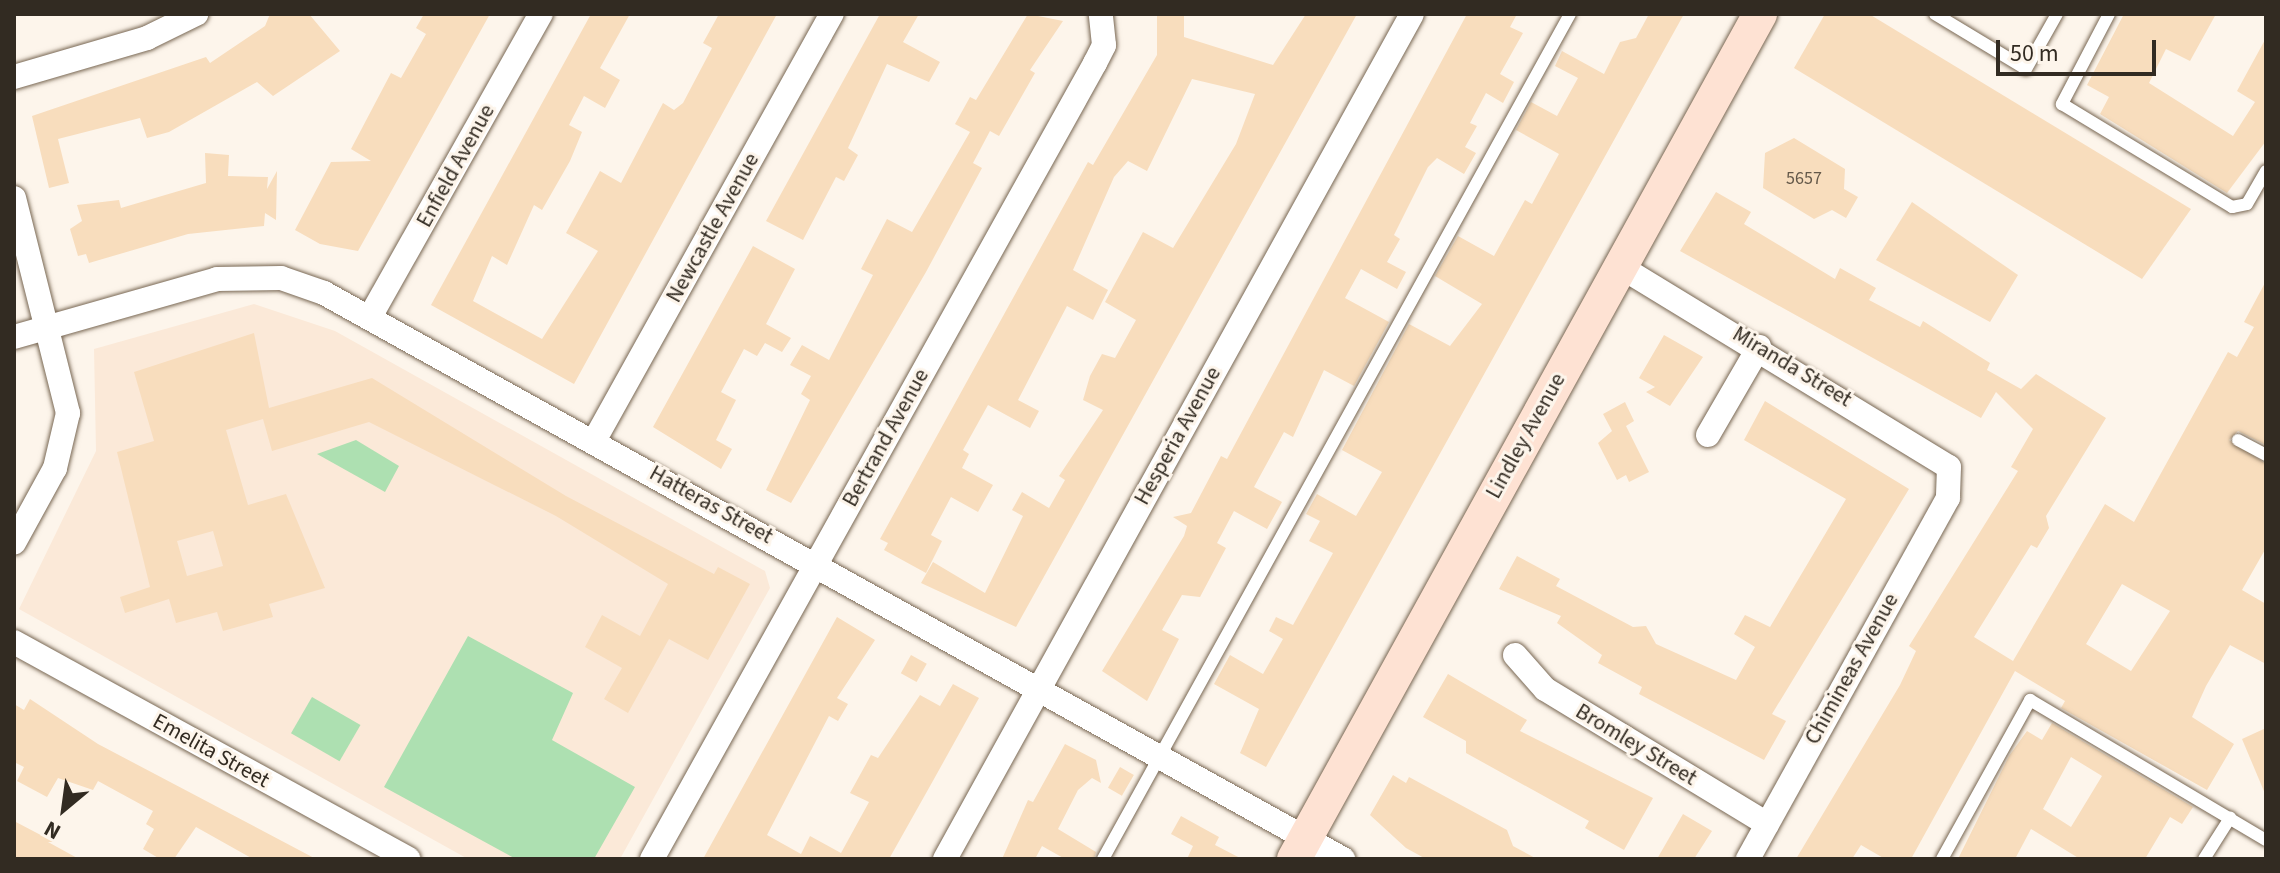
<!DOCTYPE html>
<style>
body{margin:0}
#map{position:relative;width:2280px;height:873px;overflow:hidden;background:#fdf5eb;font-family:"Source Sans 3",sans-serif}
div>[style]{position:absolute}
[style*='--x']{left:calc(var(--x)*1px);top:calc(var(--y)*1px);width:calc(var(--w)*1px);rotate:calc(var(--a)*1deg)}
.education>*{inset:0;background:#fbe9d8}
.green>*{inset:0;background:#ade0b1;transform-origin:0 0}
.building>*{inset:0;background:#f8ddbd;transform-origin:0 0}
.roads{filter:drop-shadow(0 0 2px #786753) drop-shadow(0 0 2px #786753)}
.service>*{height:12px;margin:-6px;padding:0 6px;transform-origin:6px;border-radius:6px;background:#fff}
.minor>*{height:24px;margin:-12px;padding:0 12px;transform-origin:12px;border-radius:12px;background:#fff}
.secondary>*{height:34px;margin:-17px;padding:0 17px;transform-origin:17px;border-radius:17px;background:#fee2d3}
span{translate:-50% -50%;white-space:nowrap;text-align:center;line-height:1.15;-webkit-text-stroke:6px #fdf5eb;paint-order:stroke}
.number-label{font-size:18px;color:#645849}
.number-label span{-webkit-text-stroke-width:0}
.street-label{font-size:22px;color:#322b22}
.frame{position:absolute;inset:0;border:16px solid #322b22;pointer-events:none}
.north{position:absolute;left:24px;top:769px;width:80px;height:80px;-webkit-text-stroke:6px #fdf5eb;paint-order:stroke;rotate:209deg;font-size:22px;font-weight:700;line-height:32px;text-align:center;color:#322b22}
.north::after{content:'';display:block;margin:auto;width:28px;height:36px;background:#322b22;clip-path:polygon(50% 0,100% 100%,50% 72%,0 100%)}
.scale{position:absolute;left:1996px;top:40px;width:160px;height:36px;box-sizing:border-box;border:4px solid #322b22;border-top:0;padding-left:10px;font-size:24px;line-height:28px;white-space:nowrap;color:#322b22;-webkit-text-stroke:6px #fdf5eb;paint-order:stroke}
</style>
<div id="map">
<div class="education">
<div style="clip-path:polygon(254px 304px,335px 331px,765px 571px,770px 588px,620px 859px,468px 859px,19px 609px,96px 451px,94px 349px)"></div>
</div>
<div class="green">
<div style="clip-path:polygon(356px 440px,399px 466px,385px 492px,317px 454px)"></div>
<div style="clip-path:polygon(468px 636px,573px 693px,552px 740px,635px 787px,594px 859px,516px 859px,384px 787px)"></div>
<div style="left:312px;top:697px;width:56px;height:42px;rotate:30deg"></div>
</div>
<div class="building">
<div style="clip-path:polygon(270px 14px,309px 14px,340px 51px,273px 96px,257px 82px,169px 132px,147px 138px,140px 118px,58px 139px,69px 183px,49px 188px,32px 116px,206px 57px,210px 63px,265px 26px)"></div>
<div style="clip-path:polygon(424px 14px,490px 14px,358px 251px,320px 244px,295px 230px,331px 162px,371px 161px,351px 149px,391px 73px,401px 78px,426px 34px,416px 28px)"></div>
<div style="clip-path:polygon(591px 14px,630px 14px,600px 68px,620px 80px,605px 108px,584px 96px,569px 125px,582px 132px,570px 161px,542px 210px,534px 205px,507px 265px,492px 256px,473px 301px,542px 339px,598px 251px,566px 233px,600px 171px,621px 183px,663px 103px,674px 110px,683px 103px,712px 48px,703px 43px,719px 14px,777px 14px,574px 384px,431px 305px)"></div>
<div style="clip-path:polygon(880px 14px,919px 14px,903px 42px,940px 62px,929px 82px,887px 64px,848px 148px,858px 155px,844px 181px,836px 177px,803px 240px,766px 221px)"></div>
<div style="clip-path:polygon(1028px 14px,1063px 21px,1030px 70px,1035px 73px,999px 136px,990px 131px,973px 163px,982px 168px,926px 272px,791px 503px,766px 490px,810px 400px,801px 394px,811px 376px,790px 365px,802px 345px,829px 360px,873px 275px,861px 269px,887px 219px,912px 232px,970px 132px,955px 124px,970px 97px,976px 100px)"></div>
<div style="clip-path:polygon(1157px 14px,1184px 14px,1184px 37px,1273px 65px,1306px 14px,1357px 14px,1016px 627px,921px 583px,933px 562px,985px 593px,1023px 516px,1012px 510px,1022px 492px,1049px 508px,1065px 480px,1059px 476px,1103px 410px,1083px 400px,1090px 376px,1102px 354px,1115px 358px,1136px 320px,1105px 302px,1143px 232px,1173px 248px,1236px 144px,1255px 94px,1192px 79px,1147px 171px,1128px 161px,1114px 177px,1073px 270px,1108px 290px,1093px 320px,1067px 306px,1018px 400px,1039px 411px,1030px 428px,988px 405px,963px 450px,969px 454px,962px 468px,993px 485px,978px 512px,951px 497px,931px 535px,942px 541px,926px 573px,884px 550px,888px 543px,880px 539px,1088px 162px,1093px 165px,1157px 55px)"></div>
<div style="clip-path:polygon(1467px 14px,1517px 14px,1510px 27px,1523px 33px,1500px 74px,1514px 82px,1503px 103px,1486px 93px,1470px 123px,1477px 126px,1465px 147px,1476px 153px,1464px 174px,1437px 158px,1428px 167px,1394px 235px,1400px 239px,1387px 262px,1406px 272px,1397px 289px,1361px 269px,1345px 298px,1389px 322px,1354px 386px,1324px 370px,1293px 437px,1284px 432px,1254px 487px,1282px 502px,1267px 529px,1234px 511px,1217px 543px,1226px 548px,1200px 597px,1182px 595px,1162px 630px,1179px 639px,1147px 701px,1102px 671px,1184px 536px,1187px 526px,1173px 517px,1191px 513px,1221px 456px,1227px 459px)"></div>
<div style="clip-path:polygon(1649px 14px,1684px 14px,1266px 767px,1240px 753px,1259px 709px,1214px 684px,1230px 655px,1263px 674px,1283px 639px,1269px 631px,1276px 617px,1293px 625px,1333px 553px,1309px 541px,1320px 521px,1306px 514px,1317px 494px,1356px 516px,1382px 472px,1342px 450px,1409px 324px,1450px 346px,1482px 304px,1435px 276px,1458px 236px,1494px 256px,1525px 200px,1532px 204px,1559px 154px,1516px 130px,1531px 102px,1557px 116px,1578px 78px,1555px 66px,1562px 51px,1604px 74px,1620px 42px,1636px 38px)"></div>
<div style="clip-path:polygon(1825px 14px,1869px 14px,2191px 209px,2142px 279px,1794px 68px)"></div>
<div style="clip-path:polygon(2124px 14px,2216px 14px,2190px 61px,2166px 49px,2149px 83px,2233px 136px,2255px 102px,2237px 91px,2266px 38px,2266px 141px,2227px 193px,2100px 114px,2109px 97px,2087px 85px)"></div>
<div style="clip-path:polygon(1794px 138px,1845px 169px,1844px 189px,1858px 197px,1846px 218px,1832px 210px,1814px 219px,1763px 188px,1765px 153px)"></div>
<div style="clip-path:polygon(205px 153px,229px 155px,228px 176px,268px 177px,267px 189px,277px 171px,276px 220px,265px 213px,264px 226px,188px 234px,89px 263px,86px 254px,78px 256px,70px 229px,82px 221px,77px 205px,119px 200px,121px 208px,206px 183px)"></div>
<div style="clip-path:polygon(evenodd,1716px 192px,1751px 212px,1744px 224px,1835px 279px,1840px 268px,1876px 288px,1869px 300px,1920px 327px,1923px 321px,1990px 363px,1987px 370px,2021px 389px,2036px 374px,2106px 418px,2046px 516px,2049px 528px,2037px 548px,2031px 545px,1974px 637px,2013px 661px,2105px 504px,2134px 522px,2228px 352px,2237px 357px,2254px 327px,2244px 322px,2266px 281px,2266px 445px,2238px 431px,2229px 440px,2266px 464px,2266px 548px,2242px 590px,2266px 604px,2266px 664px,2230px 645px,2206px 686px,2192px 717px,2234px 744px,2207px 790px,2061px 708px,2065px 701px,2015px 671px,1911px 859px,1885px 859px,1861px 845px,1852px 859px,1796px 859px,1900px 685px,1916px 651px,1909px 646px,2018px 471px,2011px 467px,2033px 429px,1996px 392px,1981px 418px,1680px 251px,1716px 192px,2122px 584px,2170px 611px,2131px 671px,2086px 644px,2122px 584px)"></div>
<div style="clip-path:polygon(1912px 202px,2018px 275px,1990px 322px,1876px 260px)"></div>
<div style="clip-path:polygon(753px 246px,795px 269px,766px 324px,791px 338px,782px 352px,765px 343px,757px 356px,744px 349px,721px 392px,736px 400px,716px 440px,732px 449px,721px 469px,653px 427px)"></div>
<div style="clip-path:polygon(evenodd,254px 333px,269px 408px,372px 378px,566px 496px,714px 574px,718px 567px,750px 584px,708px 660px,669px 639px,628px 713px,604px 699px,622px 668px,585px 647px,602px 615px,640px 636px,668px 584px,556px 516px,369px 422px,272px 451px,263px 419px,226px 430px,248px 505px,286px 494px,325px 588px,269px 604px,273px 617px,223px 631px,217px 612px,176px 623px,169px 599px,125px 613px,120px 597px,150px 587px,117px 452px,154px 441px,134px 372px,254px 333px,213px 531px,223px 566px,187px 576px,177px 541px,213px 531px)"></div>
<div style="clip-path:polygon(1664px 335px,1703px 357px,1670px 406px,1646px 392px,1655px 387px,1639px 378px)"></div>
<div style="clip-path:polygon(1765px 401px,1909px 489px,1772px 714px,1786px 721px,1764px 760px,1639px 694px,1642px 687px,1598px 663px,1602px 655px,1557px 623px,1561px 616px,1499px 589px,1517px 556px,1560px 579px,1556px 586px,1633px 627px,1646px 626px,1656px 644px,1736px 680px,1755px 647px,1734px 634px,1745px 615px,1770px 627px,1846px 499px,1744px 440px)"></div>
<div style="clip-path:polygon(1625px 402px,1634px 421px,1626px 426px,1649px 472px,1629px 482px,1626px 475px,1617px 480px,1598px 443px,1612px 431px,1603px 414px)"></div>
<div style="clip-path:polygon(837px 617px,875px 640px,837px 698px,848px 704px,838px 721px,829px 716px,767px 835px,801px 854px,810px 836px,841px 853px,869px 802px,850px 793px,871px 755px,878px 758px,920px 695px,940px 706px,953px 684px,979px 698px,934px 779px,889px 859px,703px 859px)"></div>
<div style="left:911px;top:655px;width:18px;height:21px;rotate:29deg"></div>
<div style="clip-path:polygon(1448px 674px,1527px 720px,1520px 731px,1653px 798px,1624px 850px,1585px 828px,1589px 821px,1466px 753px,1466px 741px,1423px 717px)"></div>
<div style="clip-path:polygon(30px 699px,98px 744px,316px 859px,253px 859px,196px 827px,174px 859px,160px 859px,143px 849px,154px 829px,146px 824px,153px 811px,98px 781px,93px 790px,58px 778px,47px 797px,17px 781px,24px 767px,14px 762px,14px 704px,24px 710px)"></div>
<div style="clip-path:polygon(evenodd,2052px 723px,2193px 807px,2182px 824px,2170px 817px,2145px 859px,2080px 859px,2031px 829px,2015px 859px,1958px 859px,2009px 756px,2027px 731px,2042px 740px,2052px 723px,2071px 757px,2102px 776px,2071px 827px,2043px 809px,2071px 757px)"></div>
<div style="clip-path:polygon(2266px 728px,2266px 796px,2242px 739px)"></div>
<div style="clip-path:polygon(1065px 744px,1096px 760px,1101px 783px,1092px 778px,1078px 790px,1058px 829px,1096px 852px,1094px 859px,1065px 859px,1042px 846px,1035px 859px,1002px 859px,1028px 800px,1033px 802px)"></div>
<div style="left:1120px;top:767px;width:16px;height:24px;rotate:30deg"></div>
<div style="clip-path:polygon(1393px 775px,1406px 783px,1409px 777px,1507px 830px,1513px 846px,1537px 859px,1426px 859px,1406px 848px,1370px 815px)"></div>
<div style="clip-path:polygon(1683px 814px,1712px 831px,1694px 859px,1657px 859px)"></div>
<div style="clip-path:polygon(1181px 816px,1219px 837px,1215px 845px,1242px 859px,1187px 859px,1193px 846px,1171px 834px)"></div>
<div style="clip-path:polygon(14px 821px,54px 842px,48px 842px,79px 859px,14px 859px)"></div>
</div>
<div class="roads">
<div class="service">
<div style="--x:1935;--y:14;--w:106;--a:31.1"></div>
<div style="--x:2026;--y:69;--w:63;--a:-60.6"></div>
<div style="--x:2109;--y:14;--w:102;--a:117.6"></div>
<div style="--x:2062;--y:104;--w:199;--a:31.2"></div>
<div style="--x:2232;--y:207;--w:15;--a:-11"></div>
<div style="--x:2247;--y:204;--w:38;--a:-60"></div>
<div style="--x:2238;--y:440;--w:32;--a:28"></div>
<div style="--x:1103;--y:859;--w:965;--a:-61.07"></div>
<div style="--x:1942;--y:859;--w:182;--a:-61"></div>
<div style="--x:2030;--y:700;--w:274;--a:30.7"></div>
<div style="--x:2204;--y:859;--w:49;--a:-57.6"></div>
</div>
<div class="minor">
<div style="--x:14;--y:77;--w:139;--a:-16.3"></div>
<div style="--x:147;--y:38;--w:55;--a:-26.1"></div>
<div style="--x:14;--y:198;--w:222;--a:75.9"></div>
<div style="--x:68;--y:413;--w:57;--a:103.3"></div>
<div style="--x:55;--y:468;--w:85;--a:118.7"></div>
<div style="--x:1621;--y:267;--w:384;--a:31.4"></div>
<div style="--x:1949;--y:467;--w:31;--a:92"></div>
<div style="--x:1948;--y:498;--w:413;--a:119"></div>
<div style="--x:370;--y:317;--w:348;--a:-60.6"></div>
<div style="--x:14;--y:337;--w:211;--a:-15.9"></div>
<div style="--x:217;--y:279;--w:64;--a:-0.9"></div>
<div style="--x:281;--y:278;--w:46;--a:19.2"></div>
<div style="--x:324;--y:293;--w:1166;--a:29.05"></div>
<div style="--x:1708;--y:435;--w:102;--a:-59.9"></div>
<div style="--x:594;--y:441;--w:489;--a:-60.9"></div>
<div style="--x:14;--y:642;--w:450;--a:28.8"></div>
<div style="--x:1515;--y:655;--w:45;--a:48.6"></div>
<div style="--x:1545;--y:689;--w:260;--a:31.3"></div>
<div style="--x:652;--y:859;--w:911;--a:-60.9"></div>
<div style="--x:1095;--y:63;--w:20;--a:-63"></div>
<div style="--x:1104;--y:45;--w:31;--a:-96"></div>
<div style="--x:945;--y:859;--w:965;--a:-61.07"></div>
</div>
<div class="secondary">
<div style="--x:1294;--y:859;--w:965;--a:-61.12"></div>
</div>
</div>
<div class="number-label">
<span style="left:1804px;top:179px">5657</span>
</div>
<div class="street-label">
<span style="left:456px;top:166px;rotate:-61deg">Enfield Avenue</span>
<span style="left:713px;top:228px;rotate:-61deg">Newcastle Avenue</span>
<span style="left:1792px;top:367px;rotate:31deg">Miranda Street</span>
<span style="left:1178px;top:436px;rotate:-61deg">Hesperia Avenue</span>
<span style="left:1526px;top:436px;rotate:-61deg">Lindley Avenue</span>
<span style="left:886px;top:438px;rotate:-61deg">Bertrand Avenue</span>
<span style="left:711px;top:505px;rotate:29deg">Hatteras Street</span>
<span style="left:1852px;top:669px;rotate:-61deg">Chimineas Avenue</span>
<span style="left:1636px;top:745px;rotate:31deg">Bromley Street</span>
<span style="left:211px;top:751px;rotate:29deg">Emelita Street</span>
</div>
<div class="frame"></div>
<div class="north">N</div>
<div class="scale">50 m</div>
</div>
